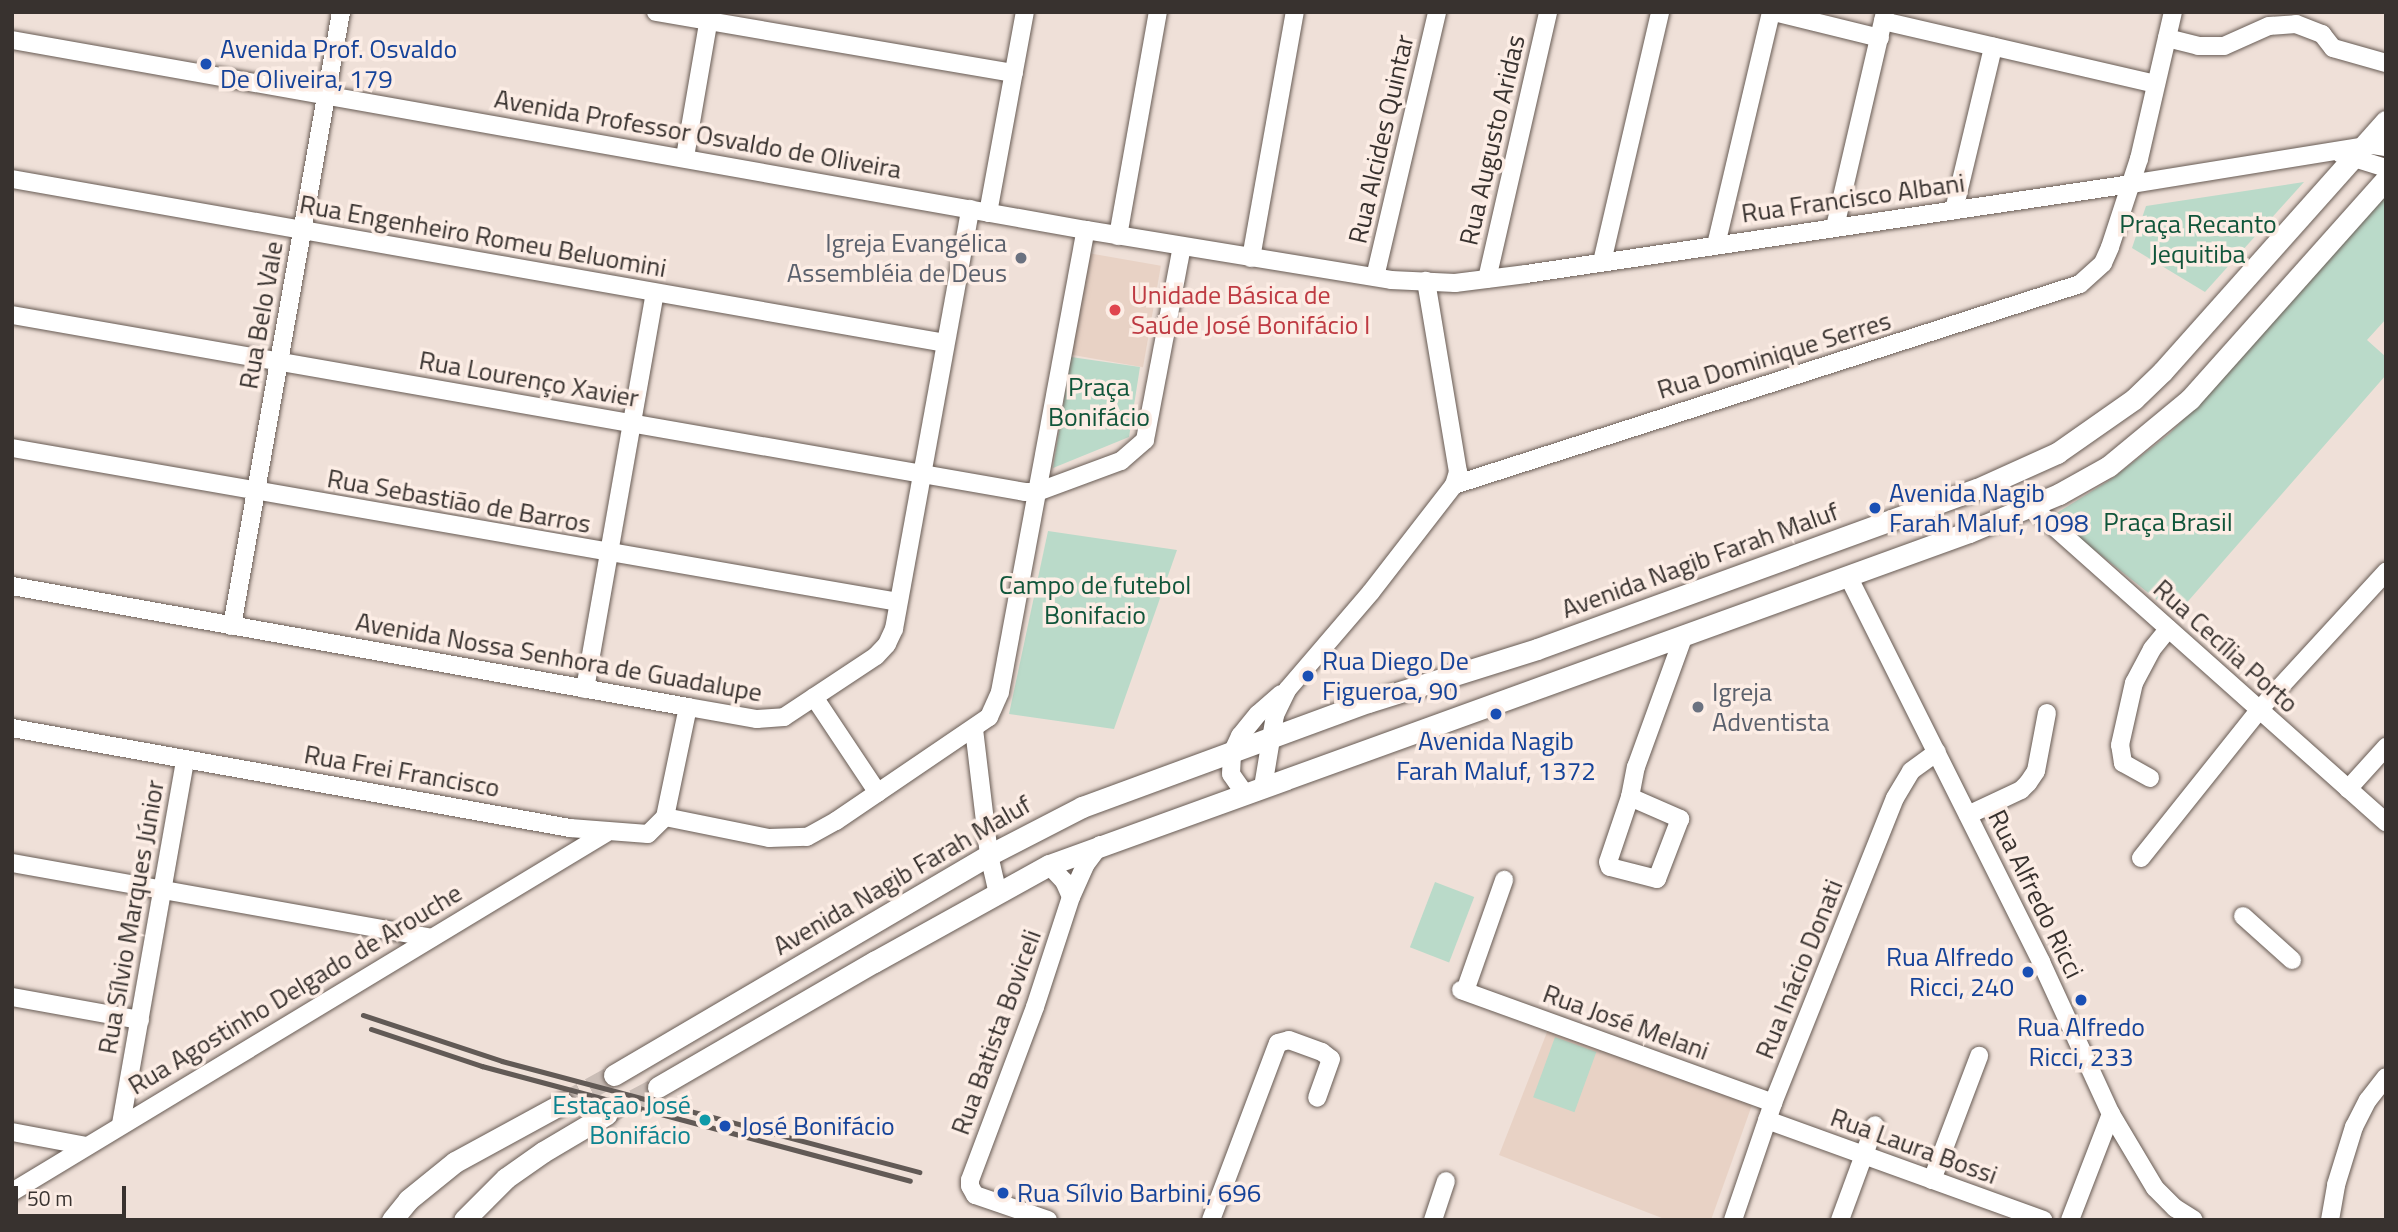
<!DOCTYPE html>
<meta charset="utf-8">
<style>
body{margin:0}
#map{position:relative;width:2398px;height:1232px;overflow:hidden;background:#efe0d8;font-family:"Titillium Web",sans-serif}
div>[style]{position:absolute}
[style*='--x']{left:calc(var(--x)*1px);top:calc(var(--y)*1px);width:calc(var(--w)*1px);rotate:calc(var(--a)*1deg)}
.built>*{inset:0;background:#e8d2c5;transform-origin:0 0}
.green>*{inset:0;background:#badac9;transform-origin:0 0}
.major-tunnel>*{height:21px;margin-top:-10.5px;transform-origin:0;background:repeating-linear-gradient(90deg,#cabdb6 0 21px,transparent 0 31px)}
.roads{filter:drop-shadow(0 0 2px #675b54) drop-shadow(0 0 2px #675b54)}
.minor>*{height:18px;margin:-9px;padding:0 9px;transform-origin:9px;border-radius:9px;background:#fff}
.major>*{height:21px;margin:-10.5px;padding:0 10.5px;transform-origin:10.5px;border-radius:10.5px;background:#fff}
.rail>*{height:4.5px;margin:-2.25px;padding:0 2.25px;transform-origin:2.25px;border-radius:2.25px;background:#625a56}
.dots>*{width:19px;height:19px;translate:-50% -50%;box-sizing:border-box;border:4px solid #fcede5;border-radius:50%}
span{translate:-50% -50%;white-space:nowrap;text-align:center;line-height:1.15;-webkit-text-stroke:7px #fcede5;paint-order:stroke}
.transit-label{font-size:26px;color:#164399}
.left{translate:0 -50%;text-align:left}
.right{translate:-100% -50%;text-align:right}
.street-label{font-size:26px;color:#38322f}
.park-label{font-size:26px;color:#10553a}
.worship-label{font-size:26px;color:#5b616d}
.health-label{font-size:26px;color:#be3a42}
.culture-label{font-size:26px;color:#0d838f}
.frame{position:absolute;inset:0;border:14px solid #38322f;pointer-events:none}
.scale{position:absolute;left:14px;top:1186px;width:112px;height:32px;box-sizing:border-box;border:4px solid #38322f;border-top:0;padding-left:9px;font-size:21px;line-height:24px;white-space:nowrap;color:#38322f;-webkit-text-stroke:5px #fcede5;paint-order:stroke}
</style>
<div id="map">
<div class="built">
<div style="left:1088px;top:253px;width:74px;height:103px;rotate:10deg"></div>
<div style="clip-path:polygon(1549px 1027px,1752px 1105px,1711px 1220px,1667px 1220px,1499px 1155px)"></div>
</div>
<div class="green">
<div style="clip-path:polygon(2304px 182px,2205px 292px,2132px 248px,2146px 206px)"></div>
<div style="clip-path:polygon(2386px 192px,2386px 319px,2367px 340px,2386px 357px,2386px 375px,2176px 615px,2052px 516px,2113px 478px,2169px 434px,2209px 394px)"></div>
<div style="clip-path:polygon(1071px 357px,1140px 367px,1129px 437px,1053px 468px)"></div>
<div style="clip-path:polygon(1048px 531px,1177px 550px,1114px 729px,1009px 714px)"></div>
<div style="left:1435px;top:882px;width:42px;height:70px;rotate:21deg"></div>
<div style="left:1555px;top:1037px;width:44px;height:64px;rotate:20deg"></div>
</div>
<div class="major-tunnel">
<div style="--x:563;--y:1103;--w:58;--a:-28.8"></div>
<div style="--x:607;--y:1114;--w:58;--a:-27.9"></div>
</div>
<div class="roads">
<div class="minor">
<div style="--x:656;--y:12;--w:363;--a:9.7"></div>
<div style="--x:1774;--y:12;--w:109;--a:13.8"></div>
<div style="--x:1883;--y:21;--w:280;--a:13"></div>
<div style="--x:2167;--y:38;--w:32;--a:14"></div>
<div style="--x:2198;--y:46;--w:26;--a:0"></div>
<div style="--x:2224;--y:46;--w:49;--a:-24"></div>
<div style="--x:2269;--y:26;--w:27;--a:-4"></div>
<div style="--x:2296;--y:24;--w:28;--a:21"></div>
<div style="--x:2322;--y:34;--w:18;--a:52"></div>
<div style="--x:2333;--y:48;--w:55;--a:15.8"></div>
<div style="--x:12;--y:40;--w:1091;--a:10.03"></div>
<div style="--x:1086;--y:230;--w:309;--a:9.3"></div>
<div style="--x:1391;--y:280;--w:64;--a:2.7"></div>
<div style="--x:1455;--y:283;--w:72;--a:-7.2"></div>
<div style="--x:1526;--y:274;--w:612;--a:-8.46"></div>
<div style="--x:2131;--y:184;--w:245;--a:-9.2"></div>
<div style="--x:2373;--y:145;--w:13;--a:9"></div>
<div style="--x:2341;--y:154;--w:47;--a:17.3"></div>
<div style="--x:685;--y:157;--w:147;--a:-80.2"></div>
<div style="--x:12;--y:179;--w:947;--a:9.97"></div>
<div style="--x:1954;--y:210;--w:168;--a:-76.5"></div>
<div style="--x:988;--y:213;--w:204;--a:-79.6"></div>
<div style="--x:1835;--y:227;--w:221;--a:-76.9"></div>
<div style="--x:1118;--y:236;--w:228;--a:-79.9"></div>
<div style="--x:1716;--y:245;--w:239;--a:-76.7"></div>
<div style="--x:1251;--y:258;--w:250;--a:-79.9"></div>
<div style="--x:1602;--y:262;--w:257;--a:-76.9"></div>
<div style="--x:1375;--y:277;--w:272;--a:-76.8"></div>
<div style="--x:1487;--y:279;--w:274;--a:-77.1"></div>
<div style="--x:12;--y:315;--w:1028;--a:9.91"></div>
<div style="--x:1025;--y:492;--w:12;--a:0"></div>
<div style="--x:1037;--y:492;--w:90;--a:-20.3"></div>
<div style="--x:1121;--y:461;--w:32;--a:-41"></div>
<div style="--x:1145;--y:440;--w:197;--a:-79.2"></div>
<div style="--x:12;--y:448;--w:899;--a:9.86"></div>
<div style="--x:1454;--y:485;--w:657;--a:-17.8"></div>
<div style="--x:2080;--y:284;--w:31;--a:-42"></div>
<div style="--x:2103;--y:263;--w:17;--a:-66"></div>
<div style="--x:2110;--y:247;--w:93;--a:-71.8"></div>
<div style="--x:2139;--y:159;--w:151;--a:-77"></div>
<div style="--x:2032;--y:507;--w:474;--a:41.7"></div>
<div style="--x:1848;--y:576;--w:432;--a:63.4"></div>
<div style="--x:2041;--y:962;--w:167;--a:65.3"></div>
<div style="--x:2111;--y:1114;--w:86;--a:59.3"></div>
<div style="--x:2155;--y:1188;--w:28;--a:45"></div>
<div style="--x:2175;--y:1208;--w:22;--a:32"></div>
<div style="--x:12;--y:586;--w:687;--a:10.15"></div>
<div style="--x:688;--y:707;--w:70;--a:9.9"></div>
<div style="--x:757;--y:719;--w:27;--a:-4"></div>
<div style="--x:784;--y:717;--w:110;--a:-33.5"></div>
<div style="--x:876;--y:656;--w:16;--a:-47"></div>
<div style="--x:887;--y:644;--w:17;--a:-65"></div>
<div style="--x:894;--y:629;--w:427;--a:-79.7"></div>
<div style="--x:232;--y:626;--w:624;--a:-79.93"></div>
<div style="--x:585;--y:689;--w:401;--a:-80"></div>
<div style="--x:814;--y:697;--w:115;--a:56.3"></div>
<div style="--x:12;--y:728;--w:567;--a:10.16"></div>
<div style="--x:570;--y:828;--w:78;--a:4.4"></div>
<div style="--x:648;--y:834;--w:24;--a:-45"></div>
<div style="--x:665;--y:817;--w:112;--a:-78.2"></div>
<div style="--x:974;--y:729;--w:127;--a:83.2"></div>
<div style="--x:989;--y:855;--w:39;--a:77"></div>
<div style="--x:2150;--y:778;--w:31;--a:-151"></div>
<div style="--x:2123;--y:763;--w:18;--a:-99"></div>
<div style="--x:2120;--y:745;--w:64;--a:-77.3"></div>
<div style="--x:2134;--y:683;--w:38;--a:-62"></div>
<div style="--x:2152;--y:649;--w:26;--a:-51"></div>
<div style="--x:1263;--y:787;--w:73;--a:-80.5"></div>
<div style="--x:1275;--y:715;--w:28;--a:-64"></div>
<div style="--x:1287;--y:690;--w:129;--a:-49.4"></div>
<div style="--x:1371;--y:592;--w:135;--a:-52.2"></div>
<div style="--x:1454;--y:485;--w:14;--a:-73"></div>
<div style="--x:1458;--y:472;--w:194;--a:-99.5"></div>
<div style="--x:2348;--y:789;--w:57;--a:-47.9"></div>
<div style="--x:1245;--y:794;--w:24;--a:-125"></div>
<div style="--x:1231;--y:774;--w:21;--a:-87"></div>
<div style="--x:1232;--y:753;--w:19;--a:-65"></div>
<div style="--x:1240;--y:736;--w:28;--a:-51"></div>
<div style="--x:1258;--y:714;--w:30;--a:-41"></div>
<div style="--x:1630;--y:797;--w:55;--a:23.7"></div>
<div style="--x:1680;--y:819;--w:64;--a:111"></div>
<div style="--x:1657;--y:879;--w:49;--a:-165.7"></div>
<div style="--x:1610;--y:867;--w:5;--a:-112"></div>
<div style="--x:1608;--y:862;--w:69;--a:-71.3"></div>
<div style="--x:1630;--y:797;--w:31;--a:-79"></div>
<div style="--x:1636;--y:767;--w:140;--a:-70"></div>
<div style="--x:1968;--y:815;--w:59;--a:-25.3"></div>
<div style="--x:2021;--y:790;--w:10;--a:-45"></div>
<div style="--x:2028;--y:783;--w:14;--a:-56"></div>
<div style="--x:2036;--y:771;--w:59;--a:-79.3"></div>
<div style="--x:665;--y:817;--w:106;--a:11.4"></div>
<div style="--x:769;--y:838;--w:38;--a:-2"></div>
<div style="--x:807;--y:837;--w:33;--a:-29"></div>
<div style="--x:836;--y:821;--w:185;--a:-34.2"></div>
<div style="--x:989;--y:717;--w:27;--a:-66"></div>
<div style="--x:1000;--y:692;--w:470;--a:-79.5"></div>
<div style="--x:2141;--y:858;--w:189;--a:-51.4"></div>
<div style="--x:2259;--y:710;--w:188;--a:-47.4"></div>
<div style="--x:12;--y:863;--w:426;--a:10.1"></div>
<div style="--x:1049;--y:865;--w:22;--a:47"></div>
<div style="--x:1064;--y:881;--w:17;--a:66"></div>
<div style="--x:2243;--y:916;--w:66;--a:41.9"></div>
<div style="--x:1461;--y:990;--w:332;--a:19.9"></div>
<div style="--x:1465;--y:991;--w:118;--a:-70.6"></div>
<div style="--x:12;--y:997;--w:130;--a:10.2"></div>
<div style="--x:1767;--y:1120;--w:294;--a:19.9"></div>
<div style="--x:121;--y:1124;--w:370;--a:-80"></div>
<div style="--x:12;--y:1132;--w:76;--a:10.6"></div>
<div style="--x:1932;--y:1180;--w:133;--a:-69.2"></div>
<div style="--x:12;--y:1192;--w:694;--a:-31.15"></div>
<div style="--x:1048;--y:1220;--w:77;--a:-161.1"></div>
<div style="--x:975;--y:1195;--w:10;--a:-119"></div>
<div style="--x:970;--y:1186;--w:6;--a:-90"></div>
<div style="--x:970;--y:1180;--w:185;--a:-69.4"></div>
<div style="--x:1035;--y:1007;--w:116;--a:-71.9"></div>
<div style="--x:1071;--y:897;--w:35;--a:-66"></div>
<div style="--x:1085;--y:865;--w:25;--a:-53"></div>
<div style="--x:1211;--y:1220;--w:189;--a:-69.3"></div>
<div style="--x:1278;--y:1043;--w:11;--a:-15"></div>
<div style="--x:1289;--y:1040;--w:35;--a:20"></div>
<div style="--x:1322;--y:1052;--w:11;--a:38"></div>
<div style="--x:1331;--y:1059;--w:41;--a:109.7"></div>
<div style="--x:1433;--y:1220;--w:41;--a:-71.6"></div>
<div style="--x:1733;--y:1220;--w:124;--a:-71.1"></div>
<div style="--x:1773;--y:1103;--w:328;--a:-68.2"></div>
<div style="--x:1895;--y:798;--w:31;--a:-59"></div>
<div style="--x:1911;--y:771;--w:32;--a:-36"></div>
<div style="--x:1840;--y:1220;--w:101;--a:-69.8"></div>
<div style="--x:2070;--y:1220;--w:114;--a:-68.9"></div>
<div style="--x:2330;--y:1220;--w:36;--a:-80"></div>
<div style="--x:2336;--y:1185;--w:61;--a:-72.8"></div>
<div style="--x:2354;--y:1127;--w:30;--a:-63"></div>
<div style="--x:2368;--y:1100;--w:29;--a:-52"></div>
</div>
<div class="major">
<div style="--x:614;--y:1075;--w:435;--a:-30.4"></div>
<div style="--x:989;--y:855;--w:105;--a:-27.3"></div>
<div style="--x:1082;--y:807;--w:305;--a:-20.2"></div>
<div style="--x:1368;--y:702;--w:177;--a:-17.4"></div>
<div style="--x:1537;--y:649;--w:468;--a:-20"></div>
<div style="--x:1977;--y:489;--w:88;--a:-24.2"></div>
<div style="--x:2057;--y:453;--w:94;--a:-35"></div>
<div style="--x:2134;--y:399;--w:40;--a:-44"></div>
<div style="--x:2163;--y:371;--w:335;--a:-48.3"></div>
<div style="--x:658;--y:1087;--w:250;--a:-30.1"></div>
<div style="--x:874;--y:962;--w:200;--a:-29"></div>
<div style="--x:1049;--y:865;--w:978;--a:-19.9"></div>
<div style="--x:1969;--y:532;--w:98;--a:-22.9"></div>
<div style="--x:2059;--y:494;--w:57;--a:-29.2"></div>
<div style="--x:2109;--y:466;--w:105;--a:-39.6"></div>
<div style="--x:2190;--y:399;--w:295;--a:-48.3"></div>
<div style="--x:392;--y:1220;--w:26;--a:-51"></div>
<div style="--x:408;--y:1200;--w:60;--a:-39"></div>
<div style="--x:455;--y:1162;--w:123;--a:-28.6"></div>
<div style="--x:464;--y:1220;--w:59;--a:-45"></div>
<div style="--x:506;--y:1178;--w:45;--a:-35.1"></div>
<div style="--x:543;--y:1152;--w:74;--a:-30.7"></div>
</div>
</div>
<div class="rail">
<div style="--x:363;--y:1015;--w:146;--a:18.3"></div>
<div style="--x:502;--y:1061;--w:432;--a:14.9"></div>
<div style="--x:371;--y:1029;--w:117;--a:18.4"></div>
<div style="--x:482;--y:1066;--w:443;--a:15"></div>
</div>
<div class="dots">
<div style="left:206px;top:64px;background:#1a4fb4"></div>
<div style="left:1021px;top:258px;background:#6b7280"></div>
<div style="left:1115px;top:310px;background:#e0444e"></div>
<div style="left:1875px;top:508px;background:#1a4fb4"></div>
<div style="left:1308px;top:676px;background:#1a4fb4"></div>
<div style="left:1698px;top:707px;background:#6b7280"></div>
<div style="left:1496px;top:714px;background:#1a4fb4"></div>
<div style="left:2028px;top:972px;background:#1a4fb4"></div>
<div style="left:2081px;top:1000px;background:#1a4fb4"></div>
<div style="left:705px;top:1120px;background:#0f9aa8"></div>
<div style="left:725px;top:1126px;background:#1a4fb4"></div>
<div style="left:1003px;top:1193px;background:#1a4fb4"></div>
</div>
<div class="transit-label">
<span class="left" style="left:220px;top:64px">Avenida Prof. Osvaldo<br>De Oliveira, 179</span>
<span class="left" style="left:1889px;top:508px">Avenida Nagib<br>Farah Maluf, 1098</span>
<span class="left" style="left:1322px;top:676px">Rua Diego De<br>Figueroa, 90</span>
<span style="left:1496px;top:756px">Avenida Nagib<br>Farah Maluf, 1372</span>
<span class="right" style="left:2014px;top:972px">Rua Alfredo<br>Ricci, 240</span>
<span style="left:2081px;top:1042px">Rua Alfredo<br>Ricci, 233</span>
<span class="left" style="left:741px;top:1126px">José Bonifácio</span>
<span class="left" style="left:1017px;top:1193px">Rua Sílvio Barbini, 696</span>
</div>
<div class="street-label">
<span style="left:698px;top:134px;rotate:10deg">Avenida Professor Osvaldo de Oliveira</span>
<span style="left:1381px;top:139px;rotate:-77deg">Rua Alcides Quintar</span>
<span style="left:1492px;top:140px;rotate:-77deg">Rua Augusto Aridas</span>
<span style="left:1853px;top:198px;rotate:-8deg">Rua Francisco Albani</span>
<span style="left:483px;top:236px;rotate:10deg">Rua Engenheiro Romeu Beluomini</span>
<span style="left:261px;top:315px;rotate:-80deg">Rua Belo Vale</span>
<span style="left:1774px;top:355px;rotate:-17deg">Rua Dominique Serres</span>
<span style="left:529px;top:379px;rotate:10deg">Rua Lourenço Xavier</span>
<span style="left:459px;top:501px;rotate:10deg">Rua Sebastião de Barros</span>
<span style="left:1700px;top:560px;rotate:-20deg">Avenida Nagib Farah Maluf</span>
<span style="left:2226px;top:646px;rotate:42deg">Rua Cecília Porto</span>
<span style="left:559px;top:657px;rotate:10deg">Avenida Nossa Senhora de Guadalupe</span>
<span style="left:402px;top:771px;rotate:10deg">Rua Frei Francisco</span>
<span style="left:902px;top:875px;rotate:-30deg">Avenida Nagib Farah Maluf</span>
<span style="left:2036px;top:894px;rotate:64deg">Rua Alfredo Ricci</span>
<span style="left:131px;top:917px;rotate:-80deg">Rua Sílvio Marques Júnior</span>
<span style="left:1799px;top:969px;rotate:-68deg">Rua Inácio Donati</span>
<span style="left:295px;top:989px;rotate:-31deg">Rua Agostinho Delgado de Arouche</span>
<span style="left:1626px;top:1022px;rotate:20deg">Rua José Melani</span>
<span style="left:996px;top:1032px;rotate:-70deg">Rua Batista Boviceli</span>
<span style="left:1914px;top:1146px;rotate:20deg">Rua Laura Bossi</span>
</div>
<div class="park-label">
<span style="left:2198px;top:239px">Praça Recanto<br>Jequitiba</span>
<span style="left:1099px;top:402px">Praça<br>Bonifácio</span>
<span style="left:2168px;top:522px">Praça Brasil</span>
<span style="left:1095px;top:600px">Campo de futebol<br>Bonifacio</span>
</div>
<div class="worship-label">
<span class="right" style="left:1007px;top:258px">Igreja Evangélica<br>Assembléia de Deus</span>
<span class="left" style="left:1712px;top:707px">Igreja<br>Adventista</span>
</div>
<div class="health-label">
<span class="left" style="left:1131px;top:310px">Unidade Básica de<br>Saúde José Bonifácio I</span>
</div>
<div class="culture-label">
<span class="right" style="left:691px;top:1120px">Estação José<br>Bonifácio</span>
</div>
<div class="frame"></div>
<div class="scale">50 m</div>
</div>
